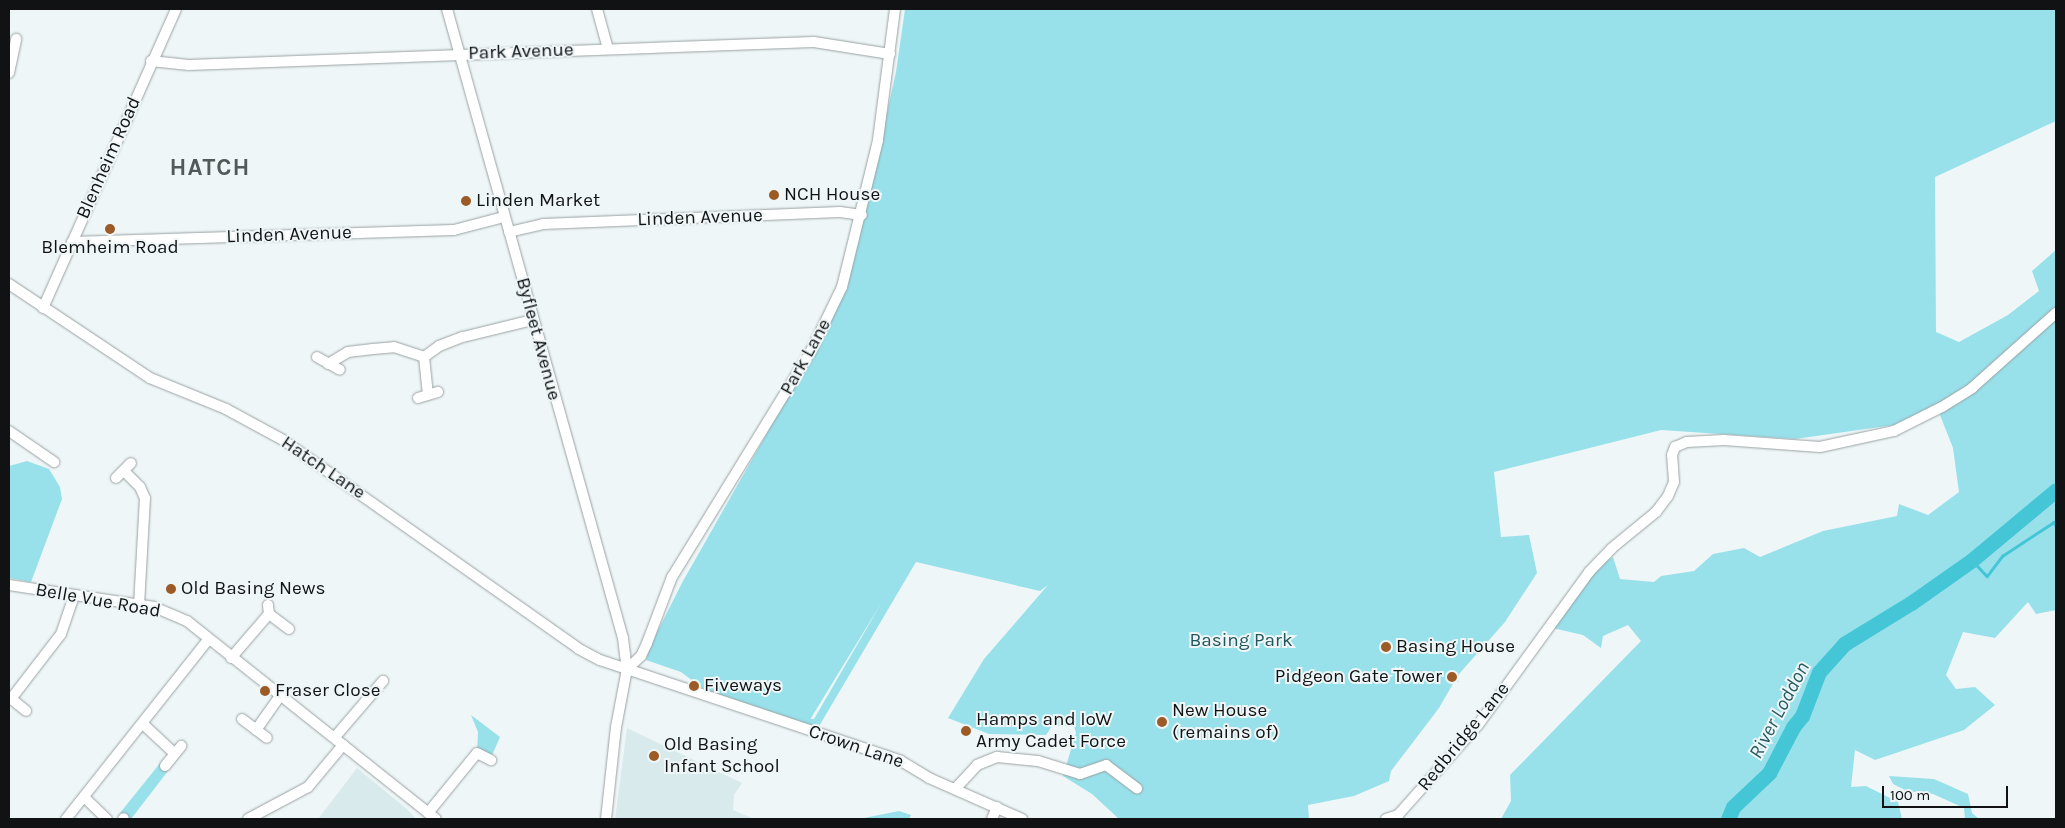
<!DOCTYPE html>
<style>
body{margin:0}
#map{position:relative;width:2065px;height:828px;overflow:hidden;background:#eef6f7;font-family:Karla,sans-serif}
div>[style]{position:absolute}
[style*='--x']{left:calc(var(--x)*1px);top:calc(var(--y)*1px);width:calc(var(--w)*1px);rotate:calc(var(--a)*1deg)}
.built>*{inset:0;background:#d9eaed}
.green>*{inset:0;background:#98e1eb}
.stream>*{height:2.5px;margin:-1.25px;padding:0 1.25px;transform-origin:1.25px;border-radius:1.25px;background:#44c6d6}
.river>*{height:15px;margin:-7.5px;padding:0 7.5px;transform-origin:7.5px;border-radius:7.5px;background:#44c6d6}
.roads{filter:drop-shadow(0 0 1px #9aa1a2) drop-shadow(0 0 1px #9aa1a2)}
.minor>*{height:10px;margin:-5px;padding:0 5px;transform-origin:5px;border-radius:5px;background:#fff}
.dots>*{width:14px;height:14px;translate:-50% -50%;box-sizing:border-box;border:2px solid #eef6f7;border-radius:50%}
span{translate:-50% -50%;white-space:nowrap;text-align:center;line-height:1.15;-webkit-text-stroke:4px #eef6f7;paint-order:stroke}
.street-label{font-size:19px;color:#101213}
.poi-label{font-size:19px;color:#101213}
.left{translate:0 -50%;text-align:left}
.right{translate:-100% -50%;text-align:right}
.park-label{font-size:19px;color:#20565d}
.water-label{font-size:20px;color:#255a61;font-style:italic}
.district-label{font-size:24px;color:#525959;font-weight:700;letter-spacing:1px}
.frame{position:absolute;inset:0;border:10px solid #101213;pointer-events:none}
.scale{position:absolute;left:1882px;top:786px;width:126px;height:22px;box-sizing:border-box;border:2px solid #101213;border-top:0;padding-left:6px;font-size:15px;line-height:18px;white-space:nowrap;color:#101213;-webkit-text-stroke:4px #eef6f7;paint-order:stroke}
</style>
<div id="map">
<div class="built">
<div style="clip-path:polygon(627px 728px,742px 783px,734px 795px,733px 810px,754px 819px,615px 819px)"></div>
<div style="clip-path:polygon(357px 768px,407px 809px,416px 819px,318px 819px)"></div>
</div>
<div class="green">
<div style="clip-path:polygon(evenodd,905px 9px,2056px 9px,2056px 121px,1935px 177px,1936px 332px,1959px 342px,2008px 315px,2039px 291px,2032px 271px,2056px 250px,2056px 610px,2036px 614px,2028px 602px,1995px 638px,1963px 632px,1946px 675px,1956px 689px,1975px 687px,1995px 705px,1964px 730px,1875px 760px,1855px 750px,1851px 787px,1866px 786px,1898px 802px,1902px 819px,1501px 819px,1511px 801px,1510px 775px,1641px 641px,1628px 625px,1603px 636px,1601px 648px,1583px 635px,1548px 627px,1589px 572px,1613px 557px,1620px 579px,1654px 582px,1661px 576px,1694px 571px,1713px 554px,1744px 548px,1760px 557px,1823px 531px,1897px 516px,1899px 504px,1928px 515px,1959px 492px,1953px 448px,1936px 405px,1894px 425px,1795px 439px,1661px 430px,1494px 472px,1501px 537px,1529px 535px,1537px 573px,1505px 622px,1459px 674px,1458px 682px,1454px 682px,1439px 708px,1391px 771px,1389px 781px,1354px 796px,1308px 805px,1309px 819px,1119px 819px,1092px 794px,1063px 776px,1076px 733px,1074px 726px,1052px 726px,1046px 735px,989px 734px,948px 718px,984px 659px,1048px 585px,1040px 591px,916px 562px,818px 728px,705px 690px,681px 672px,646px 660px,651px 644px,683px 581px,833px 317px,858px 244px,896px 72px,905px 9px,882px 602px,814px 719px,811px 719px,811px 718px,882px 602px)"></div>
<div style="clip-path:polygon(27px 461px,49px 469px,60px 487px,62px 499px,31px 582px,9px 578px,9px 466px)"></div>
<div style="clip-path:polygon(471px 715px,500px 737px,490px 760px,477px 753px,478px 732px)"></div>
<div style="clip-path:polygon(161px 762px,168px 771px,131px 819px,126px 819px,120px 813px)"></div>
<div style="clip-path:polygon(1889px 776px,1934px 779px,1968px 794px,1972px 813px,1979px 819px,1965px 819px,1964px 808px,1933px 794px,1907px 791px,1893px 784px)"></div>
<div style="clip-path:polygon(899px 811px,911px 815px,909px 819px,859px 819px)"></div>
</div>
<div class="stream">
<div style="--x:1972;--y:560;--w:22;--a:47"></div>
<div style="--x:1987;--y:576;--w:25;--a:-53"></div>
<div style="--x:2002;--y:556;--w:62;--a:-33.2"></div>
<div style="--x:2054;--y:522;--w:4;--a:63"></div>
</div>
<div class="river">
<div style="--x:1728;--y:819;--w:13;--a:-67"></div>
<div style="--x:1733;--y:807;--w:50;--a:-43.4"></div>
<div style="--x:1769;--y:773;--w:52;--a:-62.4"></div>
<div style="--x:1793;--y:727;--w:14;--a:-51"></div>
<div style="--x:1802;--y:716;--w:47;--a:-68.9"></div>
<div style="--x:1819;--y:672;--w:38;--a:-48"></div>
<div style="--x:1844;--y:644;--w:79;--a:-31.5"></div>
<div style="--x:1911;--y:603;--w:75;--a:-35.2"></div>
<div style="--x:1972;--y:560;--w:109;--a:-39.8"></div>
</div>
<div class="roads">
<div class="minor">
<div style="--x:447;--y:9;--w:653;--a:74.37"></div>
<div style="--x:623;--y:638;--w:31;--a:83"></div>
<div style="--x:627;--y:669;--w:59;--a:100.7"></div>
<div style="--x:616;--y:727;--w:93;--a:96.2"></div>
<div style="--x:597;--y:9;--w:41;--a:74.6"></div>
<div style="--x:151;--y:61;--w:38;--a:6"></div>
<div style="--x:189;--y:65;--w:625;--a:-2.11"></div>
<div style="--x:814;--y:42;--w:77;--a:9"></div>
<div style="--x:9;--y:73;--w:35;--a:-78"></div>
<div style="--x:509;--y:232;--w:35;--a:-13"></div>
<div style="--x:543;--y:224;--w:297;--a:-2.3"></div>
<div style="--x:840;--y:212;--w:22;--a:8"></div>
<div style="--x:72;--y:242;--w:382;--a:-1.8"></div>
<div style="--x:454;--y:230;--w:52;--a:-14.6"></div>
<div style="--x:9;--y:284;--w:169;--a:33.7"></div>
<div style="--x:150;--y:378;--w:82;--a:22.2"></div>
<div style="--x:226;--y:409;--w:65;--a:28.5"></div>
<div style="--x:283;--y:440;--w:362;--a:35.2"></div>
<div style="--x:579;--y:649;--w:24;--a:28"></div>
<div style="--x:600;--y:660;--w:317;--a:18.5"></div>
<div style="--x:901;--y:761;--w:33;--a:31"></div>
<div style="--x:929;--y:778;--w:102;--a:23.8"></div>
<div style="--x:43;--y:308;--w:327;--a:-66"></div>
<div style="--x:317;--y:357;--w:26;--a:29"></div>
<div style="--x:424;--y:357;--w:37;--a:84"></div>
<div style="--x:328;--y:364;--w:23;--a:-31"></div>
<div style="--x:348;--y:352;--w:25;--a:-7"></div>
<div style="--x:373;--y:349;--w:21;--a:-5"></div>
<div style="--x:394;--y:347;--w:32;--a:18"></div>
<div style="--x:424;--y:357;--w:19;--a:-36"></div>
<div style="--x:439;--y:346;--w:26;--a:-21"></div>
<div style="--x:463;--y:337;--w:72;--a:-13.7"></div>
<div style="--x:418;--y:398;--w:21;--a:-17"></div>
<div style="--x:9;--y:431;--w:55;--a:34.6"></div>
<div style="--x:124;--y:471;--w:23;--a:45"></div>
<div style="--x:140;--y:487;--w:12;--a:66"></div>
<div style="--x:145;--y:498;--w:106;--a:93.2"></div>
<div style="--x:116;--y:478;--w:21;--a:-45"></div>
<div style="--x:9;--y:585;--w:147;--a:8.6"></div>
<div style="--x:154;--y:607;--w:36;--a:23"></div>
<div style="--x:187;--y:621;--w:318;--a:38.5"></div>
<div style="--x:268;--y:605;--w:9;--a:84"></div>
<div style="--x:269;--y:614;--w:25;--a:37"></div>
<div style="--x:231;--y:658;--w:58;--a:-49.2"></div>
<div style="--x:627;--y:669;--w:19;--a:-43"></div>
<div style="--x:641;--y:656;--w:14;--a:-65"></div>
<div style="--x:647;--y:643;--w:71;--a:-69.3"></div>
<div style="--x:672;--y:577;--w:268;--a:-58.4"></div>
<div style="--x:812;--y:349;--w:69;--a:-64.2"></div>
<div style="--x:842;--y:287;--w:151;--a:-76.2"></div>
<div style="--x:878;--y:140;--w:132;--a:-82.6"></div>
<div style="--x:9;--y:697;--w:22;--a:39"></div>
<div style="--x:11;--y:699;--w:82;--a:-52.4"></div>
<div style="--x:61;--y:634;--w:40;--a:-71.1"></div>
<div style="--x:242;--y:719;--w:31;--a:37"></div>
<div style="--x:143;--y:724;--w:42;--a:43.1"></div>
<div style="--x:256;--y:730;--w:42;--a:-54.8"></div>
<div style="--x:335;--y:737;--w:74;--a:-49.4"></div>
<div style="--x:165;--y:766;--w:26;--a:-51"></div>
<div style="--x:955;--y:789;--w:33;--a:-47"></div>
<div style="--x:977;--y:765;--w:22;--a:-22"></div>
<div style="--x:997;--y:757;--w:41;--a:5.6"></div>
<div style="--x:1038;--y:761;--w:44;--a:17.2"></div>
<div style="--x:1080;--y:774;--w:28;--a:-19"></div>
<div style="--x:1106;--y:765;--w:39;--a:37"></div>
<div style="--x:84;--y:797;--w:32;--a:44"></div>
<div style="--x:428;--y:813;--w:77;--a:-50.8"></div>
<div style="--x:477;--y:753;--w:16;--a:27"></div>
<div style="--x:1398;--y:815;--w:120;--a:-48.4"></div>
<div style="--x:1478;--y:725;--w:189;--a:-54"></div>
<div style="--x:1589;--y:572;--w:33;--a:-46"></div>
<div style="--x:1612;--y:548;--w:57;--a:-39.3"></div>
<div style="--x:1656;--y:512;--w:20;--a:-53"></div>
<div style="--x:1668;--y:496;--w:15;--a:-67"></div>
<div style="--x:1674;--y:482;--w:27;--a:-94"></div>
<div style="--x:1672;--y:455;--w:9;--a:-69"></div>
<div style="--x:1675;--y:447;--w:13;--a:-23"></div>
<div style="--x:1687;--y:442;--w:37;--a:-3"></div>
<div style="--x:1724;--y:440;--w:96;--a:4.2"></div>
<div style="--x:1820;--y:447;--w:76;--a:-12.2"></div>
<div style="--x:1894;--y:431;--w:54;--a:-26.6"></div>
<div style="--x:1942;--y:407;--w:36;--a:-32"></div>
<div style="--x:1972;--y:388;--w:113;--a:-41.8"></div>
<div style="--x:66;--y:819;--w:228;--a:-51.6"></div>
<div style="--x:123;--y:819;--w:1;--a:-45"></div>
<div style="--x:248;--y:819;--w:68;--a:-28.1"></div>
<div style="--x:308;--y:787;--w:55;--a:-50.2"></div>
<div style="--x:992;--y:819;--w:13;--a:-67"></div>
<div style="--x:1386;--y:819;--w:13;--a:-18"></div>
</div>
</div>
<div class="dots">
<div style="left:774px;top:195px;background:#9c5b26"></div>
<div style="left:466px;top:201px;background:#9c5b26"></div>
<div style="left:110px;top:229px;background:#9c5b26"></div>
<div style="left:171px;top:589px;background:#9c5b26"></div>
<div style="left:1386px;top:647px;background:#9c5b26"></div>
<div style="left:1452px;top:677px;background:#9c5b26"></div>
<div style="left:694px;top:686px;background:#9c5b26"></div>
<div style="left:265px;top:691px;background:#9c5b26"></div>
<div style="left:1162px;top:722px;background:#9c5b26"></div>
<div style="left:966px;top:731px;background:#9c5b26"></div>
<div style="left:654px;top:756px;background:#9c5b26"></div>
</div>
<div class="street-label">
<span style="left:521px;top:52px;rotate:-2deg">Park Avenue</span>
<span style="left:109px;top:158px;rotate:-66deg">Blenheim Road</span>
<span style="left:700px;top:218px;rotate:-2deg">Linden Avenue</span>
<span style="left:289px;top:235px;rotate:-2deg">Linden Avenue</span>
<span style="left:538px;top:339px;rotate:75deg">Byfleet Avenue</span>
<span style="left:806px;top:357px;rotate:-61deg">Park Lane</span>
<span style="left:323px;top:468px;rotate:34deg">Hatch Lane</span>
<span style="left:98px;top:601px;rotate:10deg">Belle Vue Road</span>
<span style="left:1464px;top:737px;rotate:-51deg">Redbridge Lane</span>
<span style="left:856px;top:747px;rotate:19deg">Crown Lane</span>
</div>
<div class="poi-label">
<span class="left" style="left:784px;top:195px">NCH House</span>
<span class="left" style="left:476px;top:201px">Linden Market</span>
<span style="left:110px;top:248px">Blemheim Road</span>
<span class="left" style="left:181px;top:589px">Old Basing News</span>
<span class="left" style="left:1396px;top:647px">Basing House</span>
<span class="right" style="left:1442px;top:677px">Pidgeon Gate Tower</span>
<span class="left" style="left:704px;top:686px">Fiveways</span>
<span class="left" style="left:275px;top:691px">Fraser Close</span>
<span class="left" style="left:1172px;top:722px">New House<br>(remains of)</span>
<span class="left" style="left:976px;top:731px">Hamps and IoW<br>Army Cadet Force</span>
<span class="left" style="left:664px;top:756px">Old Basing<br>Infant School</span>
</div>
<div class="park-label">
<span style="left:1241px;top:641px">Basing Park</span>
</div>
<div class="water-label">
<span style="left:1779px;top:710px;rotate:-62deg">River Loddon</span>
</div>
<div class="district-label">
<span style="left:210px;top:168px">HATCH</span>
</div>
<div class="frame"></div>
<div class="scale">100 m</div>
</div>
